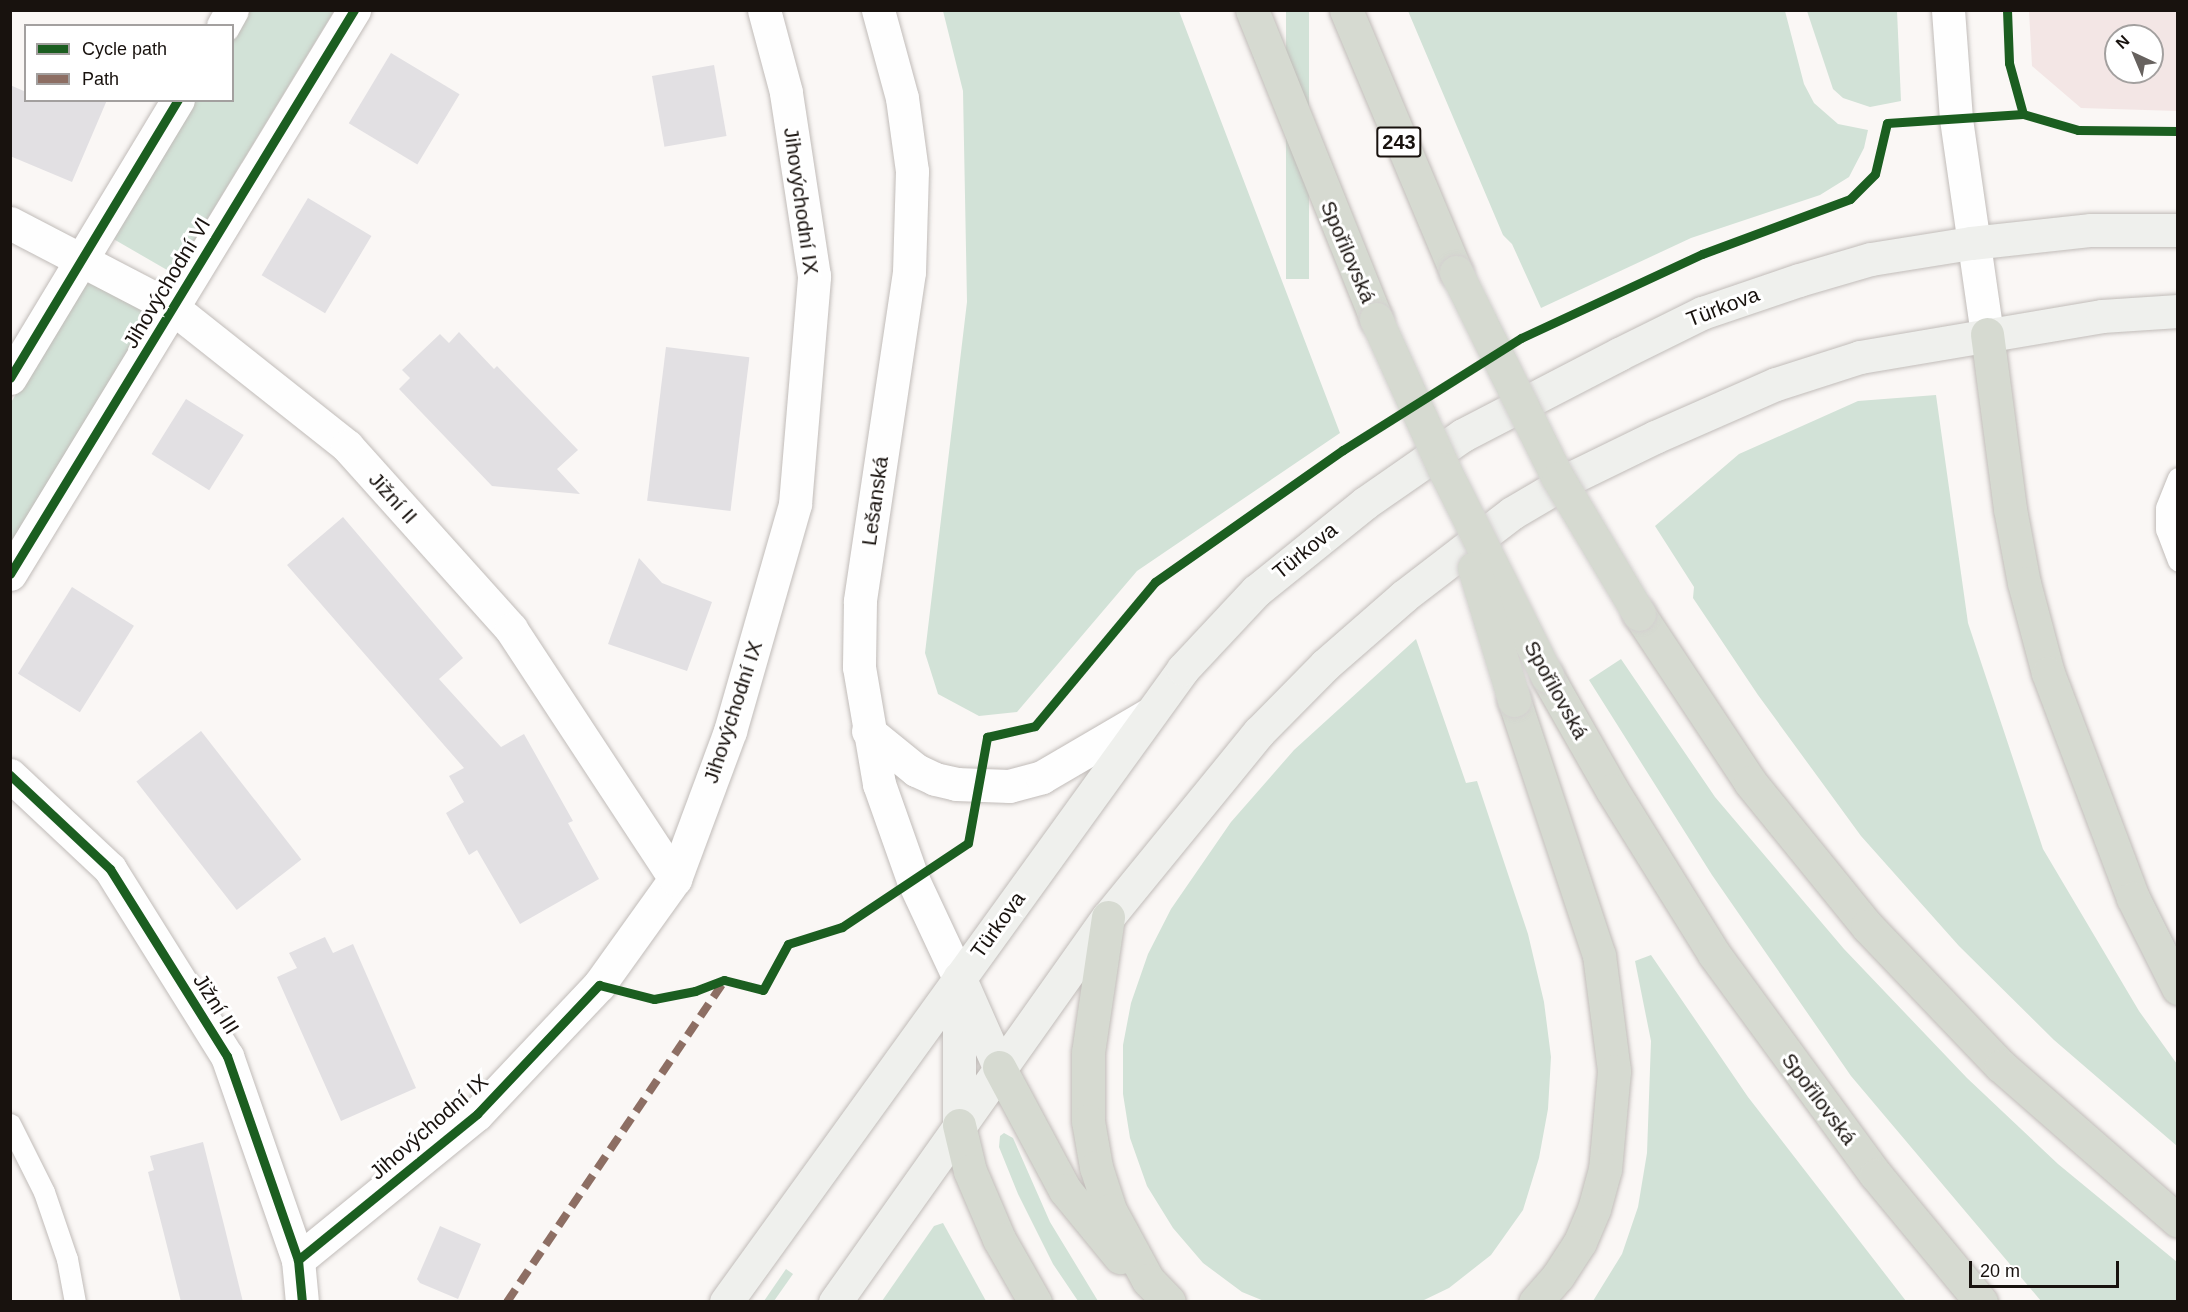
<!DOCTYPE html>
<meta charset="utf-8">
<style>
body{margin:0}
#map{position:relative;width:2188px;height:1312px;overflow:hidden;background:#faf7f5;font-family:Arial,sans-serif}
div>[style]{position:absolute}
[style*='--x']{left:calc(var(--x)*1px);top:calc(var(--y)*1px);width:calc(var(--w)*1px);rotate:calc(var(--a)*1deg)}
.industrial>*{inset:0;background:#f3e6e5}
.green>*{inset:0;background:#d2e2d7;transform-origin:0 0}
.building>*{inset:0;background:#e2e0e3;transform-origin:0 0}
.roads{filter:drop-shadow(0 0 2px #c1bcb9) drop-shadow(0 0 2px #c1bcb9)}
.service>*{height:21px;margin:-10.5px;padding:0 10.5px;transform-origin:10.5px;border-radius:10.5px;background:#fefefe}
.minor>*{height:33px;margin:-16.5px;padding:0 16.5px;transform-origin:16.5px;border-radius:16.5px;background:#fefefe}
.tertiary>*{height:33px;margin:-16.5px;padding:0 16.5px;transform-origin:16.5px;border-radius:16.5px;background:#fefefe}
.secondary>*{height:33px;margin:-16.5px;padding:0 16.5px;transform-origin:16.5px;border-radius:16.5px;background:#eff0ed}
.trunk>*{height:33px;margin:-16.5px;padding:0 16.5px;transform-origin:16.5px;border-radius:16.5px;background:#d6dad1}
.bridges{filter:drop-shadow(0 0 2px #d4d1d0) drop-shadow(0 0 2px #d4d1d0)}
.trunk-bridge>*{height:33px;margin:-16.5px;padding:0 16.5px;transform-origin:16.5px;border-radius:16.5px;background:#d6dad1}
.quiet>*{height:8px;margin-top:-4px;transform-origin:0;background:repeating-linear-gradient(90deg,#8d6e63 0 15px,transparent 0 23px)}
.cycleway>*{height:9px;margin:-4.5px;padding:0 4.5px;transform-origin:4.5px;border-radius:4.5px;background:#1b5e20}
span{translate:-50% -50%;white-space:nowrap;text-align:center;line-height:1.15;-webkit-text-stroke:6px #fff;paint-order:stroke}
.shield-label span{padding:2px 4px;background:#fff;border:2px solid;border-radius:4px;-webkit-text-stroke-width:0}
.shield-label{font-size:20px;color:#18120e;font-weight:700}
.street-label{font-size:21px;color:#18120e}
.frame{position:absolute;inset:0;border:12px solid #18120e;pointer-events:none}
.legend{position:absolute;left:24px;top:24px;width:210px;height:78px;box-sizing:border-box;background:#fff;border:2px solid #a3a09f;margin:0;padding:8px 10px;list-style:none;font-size:18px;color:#18120e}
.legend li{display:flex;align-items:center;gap:12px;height:30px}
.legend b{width:30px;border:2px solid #a3a09f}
.north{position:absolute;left:2104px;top:24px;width:60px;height:60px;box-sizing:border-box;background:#fff;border:2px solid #a3a09f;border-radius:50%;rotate:316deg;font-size:16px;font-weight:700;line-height:24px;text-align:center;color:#18120e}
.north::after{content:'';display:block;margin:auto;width:21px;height:27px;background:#67625f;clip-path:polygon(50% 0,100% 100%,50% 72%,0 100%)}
.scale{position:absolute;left:1969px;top:1261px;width:150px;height:27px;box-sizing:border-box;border:3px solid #18120e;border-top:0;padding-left:8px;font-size:18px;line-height:21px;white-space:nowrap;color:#18120e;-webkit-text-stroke:4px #fff;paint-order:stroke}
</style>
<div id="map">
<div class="industrial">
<div style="clip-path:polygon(evenodd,2029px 11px,2177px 11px,2177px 111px,2081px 108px,2032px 66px,2029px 11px,2116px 36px,2152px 36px,2152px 72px,2116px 72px,2116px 36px)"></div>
</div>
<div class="green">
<div style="clip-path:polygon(250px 11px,334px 11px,174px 274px,110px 237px,195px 101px,232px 100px,233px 39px)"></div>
<div style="clip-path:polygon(943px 11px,1179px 11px,1340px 433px,1137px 571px,1017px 712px,979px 716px,938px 694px,925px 653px,967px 302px,963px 91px)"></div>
<div style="left:1286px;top:11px;width:23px;height:268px"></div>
<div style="clip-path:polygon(1408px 11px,1785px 11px,1804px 84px,1814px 103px,1838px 124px,1868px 130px,1864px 148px,1849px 177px,1820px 195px,1691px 238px,1541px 308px,1512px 244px,1503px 235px)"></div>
<div style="clip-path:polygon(1807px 11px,1897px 11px,1901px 101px,1870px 107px,1843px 98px,1833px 89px)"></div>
<div style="clip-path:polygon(90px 274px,154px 307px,11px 543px,10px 404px)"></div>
<div style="clip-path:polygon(1936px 395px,1968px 623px,2043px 849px,2139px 1011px,2177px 1064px,2177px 1146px,2054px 1040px,1959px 946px,1861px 836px,1758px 695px,1693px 598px,1694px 587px,1655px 526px,1739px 454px,1858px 401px)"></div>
<div style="clip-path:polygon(1416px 639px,1466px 783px,1477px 781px,1528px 934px,1544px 1002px,1551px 1057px,1548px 1109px,1539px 1158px,1523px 1210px,1491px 1255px,1449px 1288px,1422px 1301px,1264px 1301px,1242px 1292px,1203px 1263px,1173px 1228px,1147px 1186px,1130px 1138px,1123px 1094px,1123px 1045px,1131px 1003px,1148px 954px,1171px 909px,1231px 822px,1294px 750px)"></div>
<div style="clip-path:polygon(1621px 659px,1715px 797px,1844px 949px,1967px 1078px,2058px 1164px,2177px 1262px,2177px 1301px,2041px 1301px,1851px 1076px,1712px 875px,1589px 680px)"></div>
<div style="clip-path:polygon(1651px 955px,1748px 1097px,1906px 1301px,1593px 1301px,1622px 1254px,1638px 1207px,1647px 1153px,1651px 1041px,1635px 961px)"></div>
<div style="clip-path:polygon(1004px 1133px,1013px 1138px,1050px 1222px,1098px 1301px,1078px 1301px,1053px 1264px,1018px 1194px,999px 1147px,1000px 1136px)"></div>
<div style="clip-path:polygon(943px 1223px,986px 1301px,882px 1301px,934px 1226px)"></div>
<div style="clip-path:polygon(786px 1269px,793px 1274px,774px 1301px,764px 1301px)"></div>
</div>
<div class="building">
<div style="left:391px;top:53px;width:80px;height:82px;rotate:31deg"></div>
<div style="left:714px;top:65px;width:72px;height:63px;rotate:80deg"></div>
<div style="clip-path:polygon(10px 85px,26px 92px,26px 100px,107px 100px,72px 182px,10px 156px)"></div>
<div style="left:308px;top:198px;width:74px;height:90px;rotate:31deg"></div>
<div style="clip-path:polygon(459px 332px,494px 369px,497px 366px,578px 450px,557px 469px,580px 494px,492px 486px,399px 389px,410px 378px,402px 370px,440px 334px,449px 343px)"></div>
<div style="left:666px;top:347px;width:84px;height:155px;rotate:7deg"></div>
<div style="left:186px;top:399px;width:68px;height:65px;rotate:32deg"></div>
<div style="clip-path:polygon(343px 517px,463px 658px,439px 679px,501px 747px,524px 734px,573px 821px,568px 823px,599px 879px,520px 924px,477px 850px,469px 855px,446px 813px,464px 802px,449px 776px,464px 768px,287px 565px)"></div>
<div style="clip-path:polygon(639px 558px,662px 583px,712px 602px,687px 671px,608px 644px)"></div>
<div style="left:72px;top:587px;width:73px;height:102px;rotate:32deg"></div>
<div style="left:201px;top:731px;width:163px;height:82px;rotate:52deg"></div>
<div style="clip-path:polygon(325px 937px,333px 953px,353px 944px,416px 1088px,341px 1121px,277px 977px,297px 968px,289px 953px)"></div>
<div style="clip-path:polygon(203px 1142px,224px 1225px,243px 1302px,181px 1302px,163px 1230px,148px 1172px,154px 1170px,150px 1156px)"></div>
<div style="clip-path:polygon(440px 1226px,481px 1244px,458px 1299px,420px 1283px,417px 1279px)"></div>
</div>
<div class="roads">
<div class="service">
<div style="--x:2178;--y:478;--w:32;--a:112"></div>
<div style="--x:2166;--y:508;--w:21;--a:90"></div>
<div style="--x:2166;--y:529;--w:34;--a:69"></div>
<div style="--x:10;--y:1124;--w:76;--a:63.4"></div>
<div style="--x:44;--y:1192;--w:71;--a:71.1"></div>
<div style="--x:67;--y:1259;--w:44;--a:79.5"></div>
</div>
<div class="minor">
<div style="--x:223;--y:26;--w:18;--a:-61"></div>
<div style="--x:10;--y:223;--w:184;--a:27.5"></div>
<div style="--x:173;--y:308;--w:222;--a:38.4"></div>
<div style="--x:347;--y:446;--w:246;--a:48.1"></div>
<div style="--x:511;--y:629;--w:299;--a:56.7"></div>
<div style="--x:10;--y:378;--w:325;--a:-58.9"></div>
<div style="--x:10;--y:574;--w:661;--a:-58.62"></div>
<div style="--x:10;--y:775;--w:137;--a:43.2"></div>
<div style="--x:110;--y:869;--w:221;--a:58"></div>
<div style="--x:227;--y:1056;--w:216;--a:70.8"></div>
<div style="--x:298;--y:1260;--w:42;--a:84.6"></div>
<div style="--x:298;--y:1260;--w:231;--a:-39.2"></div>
<div style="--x:477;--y:1114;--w:178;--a:-46.6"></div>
<div style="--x:599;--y:985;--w:130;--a:-54.4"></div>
<div style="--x:675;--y:879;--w:158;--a:-69.6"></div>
<div style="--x:730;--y:731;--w:236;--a:-74"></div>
<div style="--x:795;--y:504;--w:229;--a:-85.2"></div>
<div style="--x:814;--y:276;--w:186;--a:-98.7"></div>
<div style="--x:786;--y:92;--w:85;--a:-105"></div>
</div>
<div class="tertiary">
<div style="--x:878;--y:10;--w:91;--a:74.7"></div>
<div style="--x:902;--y:98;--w:74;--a:82.2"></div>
<div style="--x:912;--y:171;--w:101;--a:91.7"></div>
<div style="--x:909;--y:272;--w:333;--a:98.5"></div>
<div style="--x:860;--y:601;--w:66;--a:90.9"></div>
<div style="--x:859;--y:667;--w:119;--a:80.3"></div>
<div style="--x:879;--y:784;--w:102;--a:70.5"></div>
<div style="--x:913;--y:880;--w:108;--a:64.9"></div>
<div style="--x:1948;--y:10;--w:109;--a:85.8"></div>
<div style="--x:1956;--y:119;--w:217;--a:81.8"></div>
<div style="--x:868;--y:731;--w:62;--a:39.1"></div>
<div style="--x:916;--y:770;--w:21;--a:25"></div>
<div style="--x:935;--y:779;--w:22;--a:13"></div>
<div style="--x:956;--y:784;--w:53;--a:2.2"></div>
<div style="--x:1009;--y:786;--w:34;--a:-15"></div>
<div style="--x:1042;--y:777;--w:123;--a:-30.3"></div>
</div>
<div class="secondary">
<div style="--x:959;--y:978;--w:147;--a:90"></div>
<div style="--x:964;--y:988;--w:86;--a:66.1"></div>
<div style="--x:726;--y:1302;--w:781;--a:-54.17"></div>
<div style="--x:1183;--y:669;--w:107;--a:-46.9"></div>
<div style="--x:1256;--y:591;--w:140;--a:-38.9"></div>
<div style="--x:1365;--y:503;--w:119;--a:-34.8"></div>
<div style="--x:1463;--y:435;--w:176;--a:-27.4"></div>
<div style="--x:1619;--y:354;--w:93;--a:-26.3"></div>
<div style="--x:1702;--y:313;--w:102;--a:-18.8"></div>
<div style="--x:1799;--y:280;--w:75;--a:-16.3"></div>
<div style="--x:1871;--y:259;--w:101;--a:-9.1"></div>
<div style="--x:1971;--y:243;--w:121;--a:-6.2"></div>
<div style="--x:2091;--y:230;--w:87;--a:0"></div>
<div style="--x:835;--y:1302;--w:472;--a:-54.7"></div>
<div style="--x:1108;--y:917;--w:239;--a:-50.8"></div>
<div style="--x:1259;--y:732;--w:94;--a:-45.4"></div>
<div style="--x:1325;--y:665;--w:105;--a:-41.1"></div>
<div style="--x:1404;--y:596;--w:136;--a:-37.5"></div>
<div style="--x:1512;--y:513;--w:73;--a:-30.4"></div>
<div style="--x:1575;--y:476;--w:89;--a:-26"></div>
<div style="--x:1655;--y:437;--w:132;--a:-23.7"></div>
<div style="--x:1776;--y:384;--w:88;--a:-17.8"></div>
<div style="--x:1860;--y:357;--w:245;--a:-9.6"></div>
<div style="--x:2102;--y:316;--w:76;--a:-3.8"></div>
</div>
<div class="trunk">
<div style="--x:1252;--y:10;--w:333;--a:68.1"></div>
<div style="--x:1346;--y:10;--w:284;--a:67.2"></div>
<div style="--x:1987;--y:334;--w:177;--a:82.5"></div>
<div style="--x:2010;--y:509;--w:75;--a:79.3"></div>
<div style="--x:2024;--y:583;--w:93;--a:75.1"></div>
<div style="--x:2048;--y:673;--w:241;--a:69.3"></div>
<div style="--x:2133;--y:898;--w:101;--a:63.4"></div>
<div style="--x:1639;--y:614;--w:201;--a:56.5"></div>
<div style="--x:1750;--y:782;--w:186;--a:50.9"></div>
<div style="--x:1867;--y:926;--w:194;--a:46.3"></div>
<div style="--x:2001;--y:1066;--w:235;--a:41.2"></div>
<div style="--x:1547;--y:676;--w:131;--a:60.3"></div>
<div style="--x:1612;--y:790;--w:193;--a:58.1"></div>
<div style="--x:1714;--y:954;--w:274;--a:53.8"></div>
<div style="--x:1876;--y:1175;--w:165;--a:50.4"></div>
<div style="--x:1514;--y:700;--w:269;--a:71.6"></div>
<div style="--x:1599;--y:955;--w:117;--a:82.6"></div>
<div style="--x:1614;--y:1071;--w:98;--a:95.2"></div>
<div style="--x:1605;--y:1169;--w:41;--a:105.4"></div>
<div style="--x:1594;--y:1209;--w:36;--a:113"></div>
<div style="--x:1580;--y:1242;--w:40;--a:122.9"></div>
<div style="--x:1558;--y:1276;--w:35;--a:131"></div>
<div style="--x:1108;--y:917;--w:136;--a:98.4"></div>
<div style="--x:1088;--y:1052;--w:69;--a:90"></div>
<div style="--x:1088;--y:1121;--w:47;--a:80.1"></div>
<div style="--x:1096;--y:1167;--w:45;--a:72"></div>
<div style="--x:1110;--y:1210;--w:80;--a:61.5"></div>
<div style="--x:1148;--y:1280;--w:30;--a:46"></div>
<div style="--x:999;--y:1067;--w:140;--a:61.8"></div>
<div style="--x:1065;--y:1190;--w:87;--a:50.6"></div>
<div style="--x:959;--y:1125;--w:47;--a:76.6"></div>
<div style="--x:970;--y:1171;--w:74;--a:66.9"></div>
<div style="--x:999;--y:1239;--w:73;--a:60.3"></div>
</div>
</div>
<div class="bridges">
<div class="trunk-bridge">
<div style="--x:1456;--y:272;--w:230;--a:63.7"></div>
<div style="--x:1558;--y:478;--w:158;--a:59.2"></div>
<div style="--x:1376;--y:319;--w:165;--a:65.6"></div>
<div style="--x:1444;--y:469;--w:231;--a:63.5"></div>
<div style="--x:1474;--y:568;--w:138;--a:73.1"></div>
</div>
</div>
<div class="quiet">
<div style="--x:507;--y:1302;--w:387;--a:-55.9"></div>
</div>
<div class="cycleway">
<div style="--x:2007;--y:10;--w:53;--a:87.8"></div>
<div style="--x:2009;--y:63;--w:53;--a:74.6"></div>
<div style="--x:10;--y:378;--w:325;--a:-58.9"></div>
<div style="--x:10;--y:574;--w:661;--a:-58.62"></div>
<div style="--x:10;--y:775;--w:137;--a:43.2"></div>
<div style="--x:110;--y:869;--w:221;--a:58"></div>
<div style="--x:227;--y:1056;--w:216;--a:70.8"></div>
<div style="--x:298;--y:1260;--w:42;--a:84.6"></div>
<div style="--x:298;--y:1260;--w:231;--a:-39.2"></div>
<div style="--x:477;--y:1114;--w:178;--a:-46.6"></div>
<div style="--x:599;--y:985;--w:57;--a:14.3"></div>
<div style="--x:654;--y:999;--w:42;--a:-11"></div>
<div style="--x:695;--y:991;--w:31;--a:-21"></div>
<div style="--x:724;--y:980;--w:40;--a:14.4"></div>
<div style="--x:763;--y:990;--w:52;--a:-61.5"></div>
<div style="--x:788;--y:944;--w:57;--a:-17.5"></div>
<div style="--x:842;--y:927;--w:151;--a:-33.7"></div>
<div style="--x:968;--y:843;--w:108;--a:-79.8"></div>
<div style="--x:987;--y:737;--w:49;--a:-12.9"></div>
<div style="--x:1035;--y:726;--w:187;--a:-50.2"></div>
<div style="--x:1155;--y:582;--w:230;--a:-35.1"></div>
<div style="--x:1343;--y:450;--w:210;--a:-32.2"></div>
<div style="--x:1521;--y:338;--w:200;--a:-24.9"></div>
<div style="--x:1702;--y:254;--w:158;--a:-20.4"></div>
<div style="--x:1850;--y:199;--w:35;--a:-45"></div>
<div style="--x:1875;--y:174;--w:52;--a:-76.8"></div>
<div style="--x:1887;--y:123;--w:136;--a:-3.8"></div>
<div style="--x:2023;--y:114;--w:57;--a:16.2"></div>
<div style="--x:2078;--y:130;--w:100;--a:0.6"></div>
</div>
<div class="shield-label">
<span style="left:1399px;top:142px">243</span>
</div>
<div class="street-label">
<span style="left:801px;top:201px;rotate:82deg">Jihovýchodní IX</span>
<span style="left:1348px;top:252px;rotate:67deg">Spořilovská</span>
<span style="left:167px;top:283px;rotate:-59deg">Jihovýchodní VI</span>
<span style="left:1723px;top:307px;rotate:-21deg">Türkova</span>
<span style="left:393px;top:498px;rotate:48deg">Jižní II</span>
<span style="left:875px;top:501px;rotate:-82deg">Lešanská</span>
<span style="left:1305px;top:551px;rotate:-39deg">Türkova</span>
<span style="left:1556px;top:690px;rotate:61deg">Spořilovská</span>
<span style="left:733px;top:712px;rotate:-72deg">Jihovýchodní IX</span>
<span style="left:998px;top:925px;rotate:-54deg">Türkova</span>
<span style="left:216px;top:1004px;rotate:58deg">Jižní III</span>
<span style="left:1819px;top:1099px;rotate:53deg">Spořilovská</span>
<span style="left:429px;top:1127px;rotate:-41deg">Jihovýchodní IX</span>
</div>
<div class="frame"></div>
<ul class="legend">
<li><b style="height:8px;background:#1b5e20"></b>Cycle path</li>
<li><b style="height:8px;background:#8d6e63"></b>Path</li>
</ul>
<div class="north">N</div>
<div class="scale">20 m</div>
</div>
